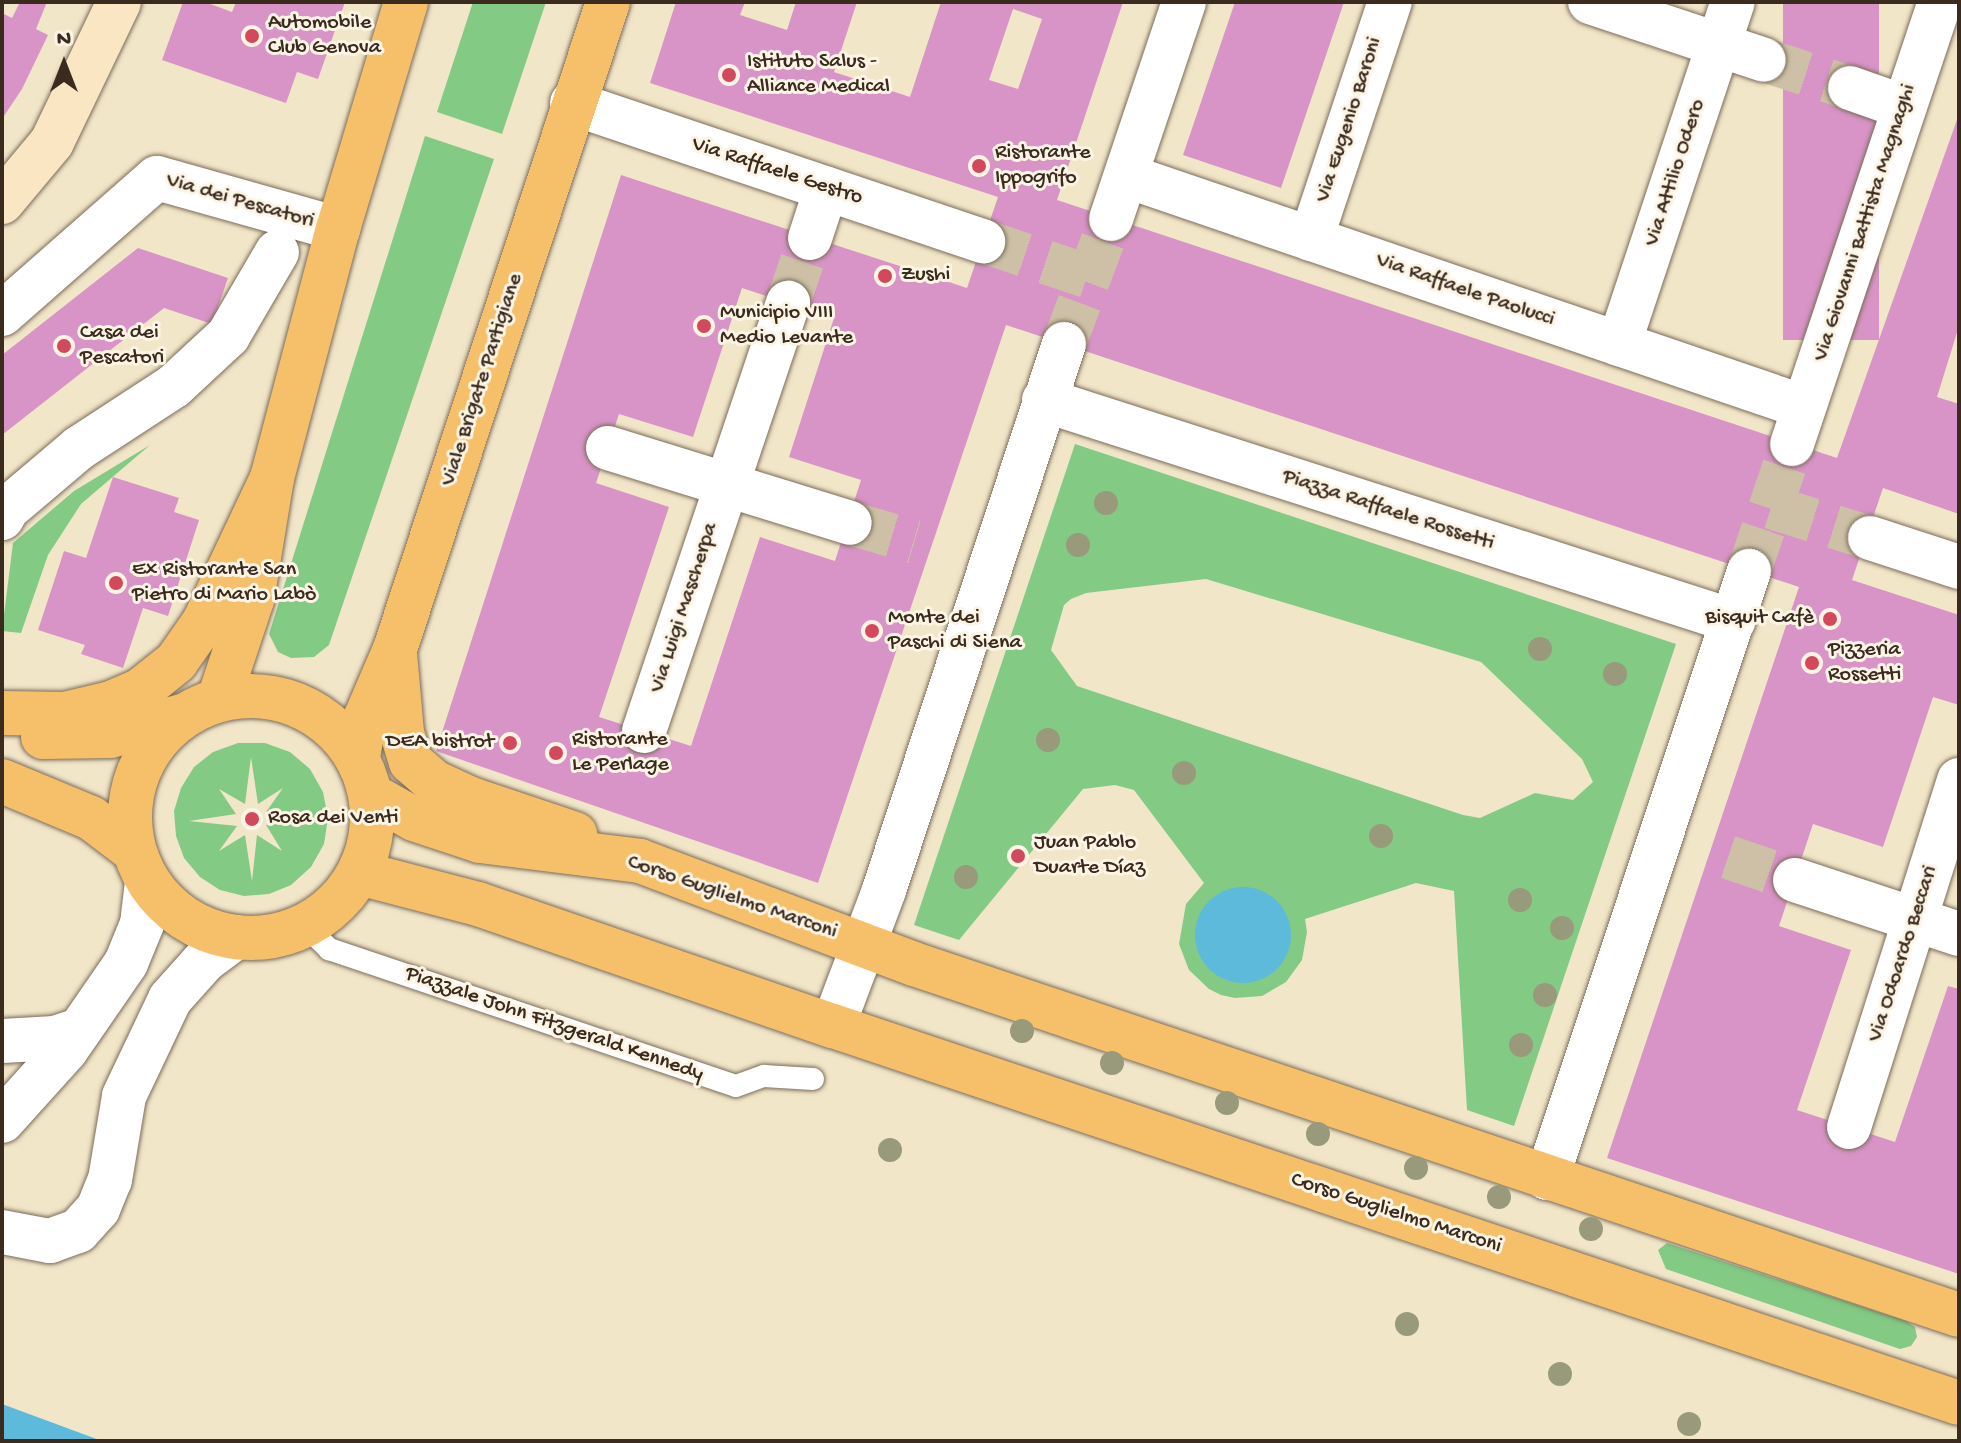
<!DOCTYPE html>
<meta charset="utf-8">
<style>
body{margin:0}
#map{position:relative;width:1961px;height:1443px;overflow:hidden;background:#f2e6c9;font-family:"Gochi Hand",sans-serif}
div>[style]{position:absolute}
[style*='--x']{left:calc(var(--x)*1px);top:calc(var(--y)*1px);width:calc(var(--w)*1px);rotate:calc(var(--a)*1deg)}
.green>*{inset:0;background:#83ca85}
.water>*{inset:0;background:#5dbadb}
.round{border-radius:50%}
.building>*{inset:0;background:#d894c7;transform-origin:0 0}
.street-tunnel>*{height:44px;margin-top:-22px;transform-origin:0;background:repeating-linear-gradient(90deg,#cdc0a7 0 44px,transparent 0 66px)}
.roads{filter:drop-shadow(0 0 2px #7b6c5a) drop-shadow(0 0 2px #7b6c5a)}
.lane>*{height:22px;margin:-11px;padding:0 11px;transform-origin:11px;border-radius:11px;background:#fff}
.street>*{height:44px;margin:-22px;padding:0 22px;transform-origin:22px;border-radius:22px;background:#fff}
.secondary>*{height:44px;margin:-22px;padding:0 22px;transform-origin:22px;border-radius:22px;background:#fbe6c4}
.primary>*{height:44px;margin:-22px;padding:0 22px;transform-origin:22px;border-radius:22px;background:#f6c06b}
.primary>.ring{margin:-22px;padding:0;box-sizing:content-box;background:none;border:44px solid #f6c06b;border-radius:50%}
.highway>*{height:44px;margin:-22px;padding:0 22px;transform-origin:22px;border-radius:22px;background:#f6c06b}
.trees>*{width:24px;height:24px;margin:-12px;border-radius:50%;background:#99997c}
.dots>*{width:22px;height:22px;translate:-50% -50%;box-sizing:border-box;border:4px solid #fcf5e5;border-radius:50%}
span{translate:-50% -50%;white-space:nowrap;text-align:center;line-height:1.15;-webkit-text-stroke:6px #fcf5e5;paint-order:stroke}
.poi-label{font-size:22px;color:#3b2a1e}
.left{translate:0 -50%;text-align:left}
.right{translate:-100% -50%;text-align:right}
.street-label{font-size:22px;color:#3b2a1e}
.frame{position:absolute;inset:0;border:4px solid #3b2a1e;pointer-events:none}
.north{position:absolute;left:24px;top:24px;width:80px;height:80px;-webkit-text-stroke:6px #fcf5e5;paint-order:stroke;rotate:0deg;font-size:22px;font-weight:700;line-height:32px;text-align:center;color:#3b2a1e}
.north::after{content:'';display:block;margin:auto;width:28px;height:36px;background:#3b2a1e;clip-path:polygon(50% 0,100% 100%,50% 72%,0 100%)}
</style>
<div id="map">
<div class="green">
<div style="clip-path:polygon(473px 2px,546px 2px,502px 134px,437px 112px)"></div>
<div style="clip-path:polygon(425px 136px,494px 159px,329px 645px,314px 657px,291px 658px,278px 652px,269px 634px)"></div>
<div style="clip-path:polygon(evenodd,1075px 444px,1676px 644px,1514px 1126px,1467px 1110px,1454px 891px,1416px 883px,1305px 919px,1307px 932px,1302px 960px,1286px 982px,1262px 996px,1235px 998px,1221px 995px,1209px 989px,1189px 970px,1179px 944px,1186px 904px,1204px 883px,1134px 790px,1115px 785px,1083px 789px,959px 940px,914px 925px,1075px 444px,1206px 579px,1481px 662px,1582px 759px,1593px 782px,1573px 800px,1535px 793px,1480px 818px,1463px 815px,1077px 686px,1051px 650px,1064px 605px,1071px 599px,1086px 593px,1206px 579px)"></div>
<div style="clip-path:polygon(150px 445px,81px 504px,48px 555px,21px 633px,2px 631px,13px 543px,74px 491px)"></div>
<div style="clip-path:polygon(evenodd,238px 743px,265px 743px,290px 752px,310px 769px,323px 792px,328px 818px,324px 844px,311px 867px,291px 885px,269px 894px,244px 896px,220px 890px,200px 877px,184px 858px,176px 836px,174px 811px,181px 788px,194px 767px,213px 752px,238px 743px,251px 757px,258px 804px,283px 788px,266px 812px,314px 817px,266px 825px,282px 851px,257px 835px,252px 881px,245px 835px,219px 851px,237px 826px,189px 821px,236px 814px,219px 789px,245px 804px,251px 757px)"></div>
<div style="clip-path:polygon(1667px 1243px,1906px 1321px,1915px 1327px,1917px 1337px,1911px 1346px,1900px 1349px,1666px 1269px,1658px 1250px)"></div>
</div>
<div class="water">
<div class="round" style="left:1195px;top:887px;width:96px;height:96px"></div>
<div style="clip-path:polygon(2px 1404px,102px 1441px,2px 1441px)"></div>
</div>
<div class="building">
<div style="clip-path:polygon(20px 2px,47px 2px,36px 29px,48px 35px,22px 89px,2px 119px,2px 13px,12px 18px)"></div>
<div style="clip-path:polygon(183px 2px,205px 2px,232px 12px,236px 2px,345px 2px,318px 79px,297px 72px,286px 103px,162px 60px)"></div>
<div style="clip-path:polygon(evenodd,676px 2px,745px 2px,740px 15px,787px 30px,796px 2px,857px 2px,834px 72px,910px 97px,941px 2px,1123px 2px,1057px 200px,1837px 458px,1959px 114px,1959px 326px,1937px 397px,1959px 404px,1959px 514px,1883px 488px,1852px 580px,1959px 615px,1959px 705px,1933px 697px,1883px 847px,1813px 824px,1779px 926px,1851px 950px,1797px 1110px,1895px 1142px,1948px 986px,1959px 989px,1959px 1274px,1607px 1158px,1799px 587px,1006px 325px,818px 883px,436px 751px,621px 175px,967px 288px,998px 197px,650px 83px,676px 2px,1013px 9px,1042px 19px,1018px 89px,989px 80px,1013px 9px,676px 2px,742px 288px,834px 318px,789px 457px,861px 480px,835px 561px,760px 537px,691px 746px,599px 717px,669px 507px,596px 483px,619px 414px,693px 437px,742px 288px)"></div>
<div style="clip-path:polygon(1235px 2px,1344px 2px,1281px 188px,1183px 155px)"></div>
<div style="left:1783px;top:2px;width:96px;height:338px"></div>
<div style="clip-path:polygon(138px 248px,228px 278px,212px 324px,164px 308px,2px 435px,2px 355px)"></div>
<div style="clip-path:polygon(113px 477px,179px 498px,174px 512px,199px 520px,168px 616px,143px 608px,123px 668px,81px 654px,85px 645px,38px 630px,64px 551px,86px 558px)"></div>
</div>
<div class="street-tunnel">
<div style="--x:1764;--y:60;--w:90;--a:18"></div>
<div style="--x:983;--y:241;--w:113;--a:18.6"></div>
<div style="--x:788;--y:303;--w:69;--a:-71.3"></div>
<div style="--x:1064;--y:344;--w:134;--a:-69.4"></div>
<div style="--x:1771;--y:507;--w:104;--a:17.4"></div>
<div style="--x:850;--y:523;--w:67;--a:16.5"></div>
<div style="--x:1749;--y:571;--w:134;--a:-71.3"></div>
<div style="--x:1728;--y:857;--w:71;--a:18.9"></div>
</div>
<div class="roads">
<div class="lane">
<div style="--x:306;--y:926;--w:33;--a:45"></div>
<div style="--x:329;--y:949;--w:429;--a:18.6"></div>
<div style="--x:736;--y:1086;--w:30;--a:-20"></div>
<div style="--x:764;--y:1076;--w:49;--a:3.5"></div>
</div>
<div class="street">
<div style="--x:1590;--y:2;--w:183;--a:18.4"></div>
<div style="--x:1850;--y:88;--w:57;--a:19.4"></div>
<div style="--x:572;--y:103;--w:434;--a:18.6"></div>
<div style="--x:1127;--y:176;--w:715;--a:18.84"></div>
<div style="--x:1111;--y:219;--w:229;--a:-71.4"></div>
<div style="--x:810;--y:238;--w:52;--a:-71.9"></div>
<div style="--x:1311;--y:239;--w:250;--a:-71.6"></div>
<div style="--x:2;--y:314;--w:206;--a:-41.3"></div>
<div style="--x:157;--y:178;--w:188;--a:15.7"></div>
<div style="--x:1619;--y:344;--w:360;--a:-71.6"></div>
<div style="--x:1044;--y:400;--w:724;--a:17.78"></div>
<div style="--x:1792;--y:444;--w:466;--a:-71.5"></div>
<div style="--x:608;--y:448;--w:253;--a:17.2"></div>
<div style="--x:2;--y:518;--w:10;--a:-61"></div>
<div style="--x:7;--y:509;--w:94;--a:-40.3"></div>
<div style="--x:79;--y:448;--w:113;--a:-33.1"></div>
<div style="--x:174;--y:386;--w:74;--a:-42.8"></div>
<div style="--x:228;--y:336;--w:97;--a:-59.7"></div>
<div style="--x:1870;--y:538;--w:94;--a:18"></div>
<div style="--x:644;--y:731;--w:452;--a:-71.4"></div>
<div style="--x:1795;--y:880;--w:173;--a:18.2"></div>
<div style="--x:833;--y:1026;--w:145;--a:-69.4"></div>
<div style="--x:884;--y:890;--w:575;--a:-71.75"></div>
<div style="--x:2;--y:1041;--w:53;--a:-3.2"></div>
<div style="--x:55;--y:1038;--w:26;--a:-18"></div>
<div style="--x:2;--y:1121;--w:96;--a:-48"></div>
<div style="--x:66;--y:1050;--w:106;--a:-55.4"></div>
<div style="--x:126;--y:963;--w:42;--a:-67.7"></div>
<div style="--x:142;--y:924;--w:42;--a:-83.2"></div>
<div style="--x:1849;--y:1127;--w:364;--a:-72.4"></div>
<div style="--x:1547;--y:1178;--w:640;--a:-71.59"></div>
<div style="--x:2;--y:1232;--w:49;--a:10.6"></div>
<div style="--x:50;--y:1241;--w:30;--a:-20"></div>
<div style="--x:78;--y:1231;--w:30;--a:-48"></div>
<div style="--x:98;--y:1209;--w:31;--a:-68"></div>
<div style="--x:110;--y:1180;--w:85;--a:-80.5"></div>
<div style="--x:124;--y:1096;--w:107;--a:-64.6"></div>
<div style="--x:170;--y:999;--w:51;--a:-48.2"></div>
<div style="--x:204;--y:961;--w:40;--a:-37"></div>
</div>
<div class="secondary">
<div style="--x:2;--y:202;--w:78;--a:-50.2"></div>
<div style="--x:52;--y:142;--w:155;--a:-64.4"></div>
</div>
<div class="primary">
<div style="--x:395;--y:654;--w:79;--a:84.9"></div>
<div style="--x:402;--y:733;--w:30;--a:73"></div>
<div style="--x:411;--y:762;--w:30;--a:41"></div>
<div style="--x:434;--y:782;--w:41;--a:24.7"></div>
<div style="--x:471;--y:799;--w:110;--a:18.6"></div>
<div class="ring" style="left:130px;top:696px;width:198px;height:198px"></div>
<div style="--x:219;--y:699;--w:104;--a:-71.6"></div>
<div style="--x:252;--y:600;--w:124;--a:-80.7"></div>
<div style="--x:272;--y:478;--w:258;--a:-75.2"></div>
<div style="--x:338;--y:229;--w:237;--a:-73.3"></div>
<div style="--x:358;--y:757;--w:39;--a:-80"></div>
<div style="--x:365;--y:719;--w:76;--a:-66.8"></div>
<div style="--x:395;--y:649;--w:681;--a:-71.78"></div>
<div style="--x:371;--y:795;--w:49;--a:29.2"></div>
<div style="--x:414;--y:819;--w:70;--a:18.4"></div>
<div style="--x:480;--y:841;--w:161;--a:7.1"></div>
<div style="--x:640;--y:861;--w:293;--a:20.6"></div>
<div style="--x:914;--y:964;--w:1102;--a:18.57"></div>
<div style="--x:359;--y:873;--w:123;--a:14.6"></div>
<div style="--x:478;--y:904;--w:375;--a:19"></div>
<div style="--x:833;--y:1026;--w:1187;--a:18.51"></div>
</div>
<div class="highway">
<div style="--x:2;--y:713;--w:63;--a:0.9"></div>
<div style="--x:65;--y:714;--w:47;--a:-13.4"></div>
<div style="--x:111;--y:703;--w:33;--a:-23"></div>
<div style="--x:141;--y:690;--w:45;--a:-38.7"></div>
<div style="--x:176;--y:662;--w:49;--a:-55"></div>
<div style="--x:204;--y:622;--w:159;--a:-64.7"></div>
<div style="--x:43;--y:737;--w:67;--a:-0.9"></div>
<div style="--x:110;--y:736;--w:75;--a:-15.5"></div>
<div style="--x:2;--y:781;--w:96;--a:22.6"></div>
<div style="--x:91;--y:818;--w:53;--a:37.3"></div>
</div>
</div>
<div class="trees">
<div style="left:1106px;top:503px"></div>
<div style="left:1078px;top:545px"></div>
<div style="left:1540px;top:649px"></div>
<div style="left:1615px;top:674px"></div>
<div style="left:1048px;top:740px"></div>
<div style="left:1184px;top:773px"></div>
<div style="left:1381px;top:836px"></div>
<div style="left:966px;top:877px"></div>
<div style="left:1520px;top:900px"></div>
<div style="left:1562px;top:928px"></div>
<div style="left:1545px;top:995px"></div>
<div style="left:1022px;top:1031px"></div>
<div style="left:1521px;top:1045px"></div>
<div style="left:1112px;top:1063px"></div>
<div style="left:1227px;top:1103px"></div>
<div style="left:1318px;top:1134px"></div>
<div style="left:890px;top:1150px"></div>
<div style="left:1416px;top:1168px"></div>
<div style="left:1499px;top:1197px"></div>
<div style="left:1591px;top:1229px"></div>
<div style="left:1407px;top:1324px"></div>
<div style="left:1560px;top:1374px"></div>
<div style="left:1689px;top:1424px"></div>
</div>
<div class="dots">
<div style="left:252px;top:36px;background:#d1495b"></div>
<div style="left:729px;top:75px;background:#d1495b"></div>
<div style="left:979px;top:166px;background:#d1495b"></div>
<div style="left:885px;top:276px;background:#d1495b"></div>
<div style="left:704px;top:326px;background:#d1495b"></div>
<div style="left:64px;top:346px;background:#d1495b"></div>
<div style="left:116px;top:583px;background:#d1495b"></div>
<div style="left:1830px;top:619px;background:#d1495b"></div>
<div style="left:872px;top:631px;background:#d1495b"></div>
<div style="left:1812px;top:663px;background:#d1495b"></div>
<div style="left:510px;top:743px;background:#d1495b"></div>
<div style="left:556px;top:753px;background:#d1495b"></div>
<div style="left:252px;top:819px;background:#d1495b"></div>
<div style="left:1018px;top:856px;background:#d1495b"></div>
</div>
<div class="poi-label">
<span class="left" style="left:268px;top:36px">Automobile<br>Club Genova</span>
<span class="left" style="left:747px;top:75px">Istituto Salus -<br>Alliance Medical</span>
<span class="left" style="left:995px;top:166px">Ristorante<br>Ippogrifo</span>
<span class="left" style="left:901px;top:276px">Zushi</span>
<span class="left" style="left:720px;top:326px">Municipio VIII<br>Medio Levante</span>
<span class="left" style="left:80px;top:346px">Casa dei<br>Pescatori</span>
<span class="left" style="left:132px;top:583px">Ex Ristorante San<br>Pietro di Mario Labò</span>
<span class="left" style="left:888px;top:631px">Monte dei<br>Paschi di Siena</span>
<span class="right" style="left:1814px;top:619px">Bisquit Cafè</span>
<span class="left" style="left:1828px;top:663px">Pizzeria<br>Rossetti</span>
<span class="left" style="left:572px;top:753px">Ristorante<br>Le Perlage</span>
<span class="right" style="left:494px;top:743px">DEA bistrot</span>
<span class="left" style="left:268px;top:819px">Rosa dei Venti</span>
<span class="left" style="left:1034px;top:856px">Juan Pablo<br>Duarte Díaz</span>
</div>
<div class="street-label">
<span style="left:1350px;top:120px;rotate:-72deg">Via Eugenio Baroni</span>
<span style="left:777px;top:172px;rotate:18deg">Via Raffaele Gestro</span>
<span style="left:1676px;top:173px;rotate:-72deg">Via Attilio Odero</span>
<span style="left:240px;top:202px;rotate:16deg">Via dei Pescatori</span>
<span style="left:1866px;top:223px;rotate:-72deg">Via Giovanni Battista Magnaghi</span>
<span style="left:1465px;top:291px;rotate:19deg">Via Raffaele Paolucci</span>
<span style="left:483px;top:380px;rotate:-72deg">Viale Brigate Partigiane</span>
<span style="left:1388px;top:511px;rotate:18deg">Piazza Raffaele Rossetti</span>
<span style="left:685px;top:608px;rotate:-72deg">Via Luigi Mascherpa</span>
<span style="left:732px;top:898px;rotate:19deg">Corso Guglielmo Marconi</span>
<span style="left:1904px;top:954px;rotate:-72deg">Via Odoardo Beccari</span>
<span style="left:554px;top:1025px;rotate:19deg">Piazzale John Fitzgerald Kennedy</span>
<span style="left:1396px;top:1214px;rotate:18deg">Corso Guglielmo Marconi</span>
</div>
<div class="frame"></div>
<div class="north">N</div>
</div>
